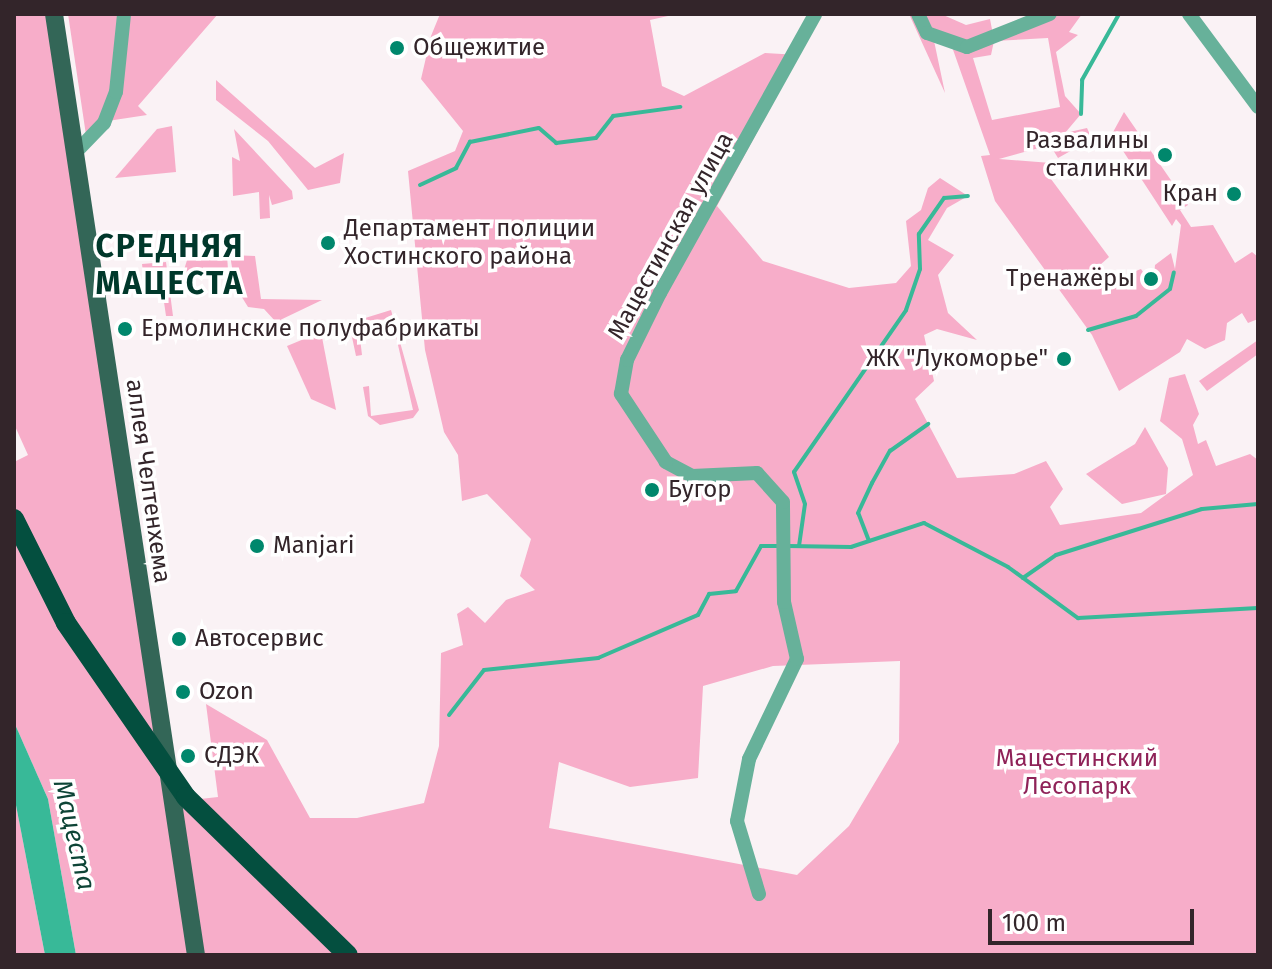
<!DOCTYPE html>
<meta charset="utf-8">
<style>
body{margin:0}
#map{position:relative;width:1272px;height:969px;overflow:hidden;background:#faf2f5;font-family:"Fira Sans",sans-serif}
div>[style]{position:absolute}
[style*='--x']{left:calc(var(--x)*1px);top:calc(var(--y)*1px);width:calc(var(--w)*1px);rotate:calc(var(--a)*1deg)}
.green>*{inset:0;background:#f7adc9}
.water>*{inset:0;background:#38b998}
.stream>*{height:4px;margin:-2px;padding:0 2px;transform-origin:2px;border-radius:2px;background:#38b998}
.minor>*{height:14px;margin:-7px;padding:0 7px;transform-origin:7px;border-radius:7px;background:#67b19a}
.major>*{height:18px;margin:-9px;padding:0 9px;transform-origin:9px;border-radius:9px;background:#336657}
.highway-bridge>*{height:20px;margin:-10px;padding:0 10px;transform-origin:10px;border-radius:10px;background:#044f3f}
.dots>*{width:22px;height:22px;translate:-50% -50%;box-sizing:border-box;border:4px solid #fff;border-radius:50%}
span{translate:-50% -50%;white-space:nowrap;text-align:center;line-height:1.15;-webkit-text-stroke:7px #fff;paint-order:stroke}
.poi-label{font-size:24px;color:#33252a}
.left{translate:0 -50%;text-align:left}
.right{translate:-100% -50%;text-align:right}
.street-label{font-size:24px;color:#33252a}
.park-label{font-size:24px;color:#8f2258}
.water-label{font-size:26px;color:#0d4436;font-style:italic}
.district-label{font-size:32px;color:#00382b;font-weight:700;letter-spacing:2px}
.frame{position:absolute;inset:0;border:16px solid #33252a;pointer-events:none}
.scale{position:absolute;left:988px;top:909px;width:206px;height:36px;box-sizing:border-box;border:4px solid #33252a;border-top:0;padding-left:10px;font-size:24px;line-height:28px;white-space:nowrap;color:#33252a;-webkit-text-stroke:6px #fff;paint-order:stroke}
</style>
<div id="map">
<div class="green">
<div style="clip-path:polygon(evenodd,14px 14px,54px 14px,173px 802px,218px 797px,206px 704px,267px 740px,310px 818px,357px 818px,424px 803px,439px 746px,441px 653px,463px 645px,457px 614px,468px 607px,485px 623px,506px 600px,535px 590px,520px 576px,531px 539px,487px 494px,462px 501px,458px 455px,444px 432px,425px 350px,408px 171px,455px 151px,463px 131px,421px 79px,431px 36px,440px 14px,677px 14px,650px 20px,662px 86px,684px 96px,765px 53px,799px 55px,717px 206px,763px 261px,849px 288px,896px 283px,911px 266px,906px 221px,921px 210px,928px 188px,940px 178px,968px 196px,947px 208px,928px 240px,954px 255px,938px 275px,948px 313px,977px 340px,937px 329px,924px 335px,934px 381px,915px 399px,957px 478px,1014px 474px,1046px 461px,1063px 489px,1050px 507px,1060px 525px,1141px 513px,1193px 475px,1182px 439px,1160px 421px,1169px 378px,1185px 374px,1199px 414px,1193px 425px,1198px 444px,1206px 440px,1216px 466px,1250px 454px,1258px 460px,1258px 955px,76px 955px,48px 799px,14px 722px,14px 462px,28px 455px,14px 424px,14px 14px,900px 661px,899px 742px,849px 826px,797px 875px,549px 828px,559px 762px,630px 787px,698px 778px,703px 686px,773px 666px,900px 661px)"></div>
<div style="clip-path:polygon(68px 14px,218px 14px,138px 106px,147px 115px,101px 122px,86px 135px)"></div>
<div style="clip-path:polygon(evenodd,909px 14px,941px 14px,966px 25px,990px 19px,994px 40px,1034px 21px,1027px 14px,1082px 14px,1069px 32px,1078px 35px,1056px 52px,1065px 96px,1081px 114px,1065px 133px,1087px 128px,1092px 139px,1058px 158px,1050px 145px,999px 159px,1051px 163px,1048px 175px,1109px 257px,1100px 265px,1110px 281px,1141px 269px,1153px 287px,1155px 265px,1171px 253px,1175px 269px,1181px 225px,1176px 219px,1172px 226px,1112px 134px,1124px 112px,1188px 205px,1180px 210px,1191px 227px,1213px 225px,1235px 263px,1252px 252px,1258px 257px,1258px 319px,1248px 323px,1242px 313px,1227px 323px,1225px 340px,1205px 349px,1187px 339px,1180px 352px,1119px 391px,1092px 335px,995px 201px,981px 156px,990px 155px,951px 44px,933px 36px,945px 93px,909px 14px,1048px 38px,1060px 107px,992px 120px,973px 58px,991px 55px,994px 41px,1048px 38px)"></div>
<div style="clip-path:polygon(216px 80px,315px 168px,344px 153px,340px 183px,308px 190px,268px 141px,216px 100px)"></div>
<div style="clip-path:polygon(172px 126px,176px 172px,115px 178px,157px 129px)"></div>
<div style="clip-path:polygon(234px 129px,292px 191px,293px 199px,272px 205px,269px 195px,270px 218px,260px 219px,259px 192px,233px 196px,232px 157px,240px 161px)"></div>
<div style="clip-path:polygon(227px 255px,228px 270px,183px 273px,188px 257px)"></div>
<div style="clip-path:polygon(230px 255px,255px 256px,261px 299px,322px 300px,276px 322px,264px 309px,248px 307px,235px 286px)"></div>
<div style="clip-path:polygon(166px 262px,173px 316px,166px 316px,162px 288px,136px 292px,135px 283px,144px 281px,142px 264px)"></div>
<div style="clip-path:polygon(391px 310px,419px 410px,413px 418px,380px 425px,368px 416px,363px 387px,369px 386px,371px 416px,413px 410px,392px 319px,358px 321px,362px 355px,356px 356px,349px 323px)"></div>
<div style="clip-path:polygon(321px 332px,336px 410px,311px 399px,287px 346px)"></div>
<div style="clip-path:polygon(1258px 340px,1258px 354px,1207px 391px,1199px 381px)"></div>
<div style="clip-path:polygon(1145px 427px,1168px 468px,1166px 494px,1122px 504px,1086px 474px,1135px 444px)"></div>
<div style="clip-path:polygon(14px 795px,45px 955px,14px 955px)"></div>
</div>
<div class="water">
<div style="clip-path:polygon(14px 722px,48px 799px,76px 955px,45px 955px,14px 795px)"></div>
</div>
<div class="stream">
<div style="--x:1081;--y:114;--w:34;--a:-88"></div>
<div style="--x:1082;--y:80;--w:76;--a:-60.7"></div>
<div style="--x:420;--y:185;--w:40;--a:-25"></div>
<div style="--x:456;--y:168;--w:30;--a:-62"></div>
<div style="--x:470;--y:142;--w:70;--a:-11.5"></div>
<div style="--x:539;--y:128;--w:23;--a:41"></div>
<div style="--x:556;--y:143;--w:40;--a:-7.1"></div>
<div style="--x:596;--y:138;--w:28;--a:-52"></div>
<div style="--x:613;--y:116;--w:68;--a:-7.7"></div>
<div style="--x:1088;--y:330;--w:50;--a:-16.3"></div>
<div style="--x:1136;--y:316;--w:43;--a:-38.5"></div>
<div style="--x:1170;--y:289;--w:17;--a:-77"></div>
<div style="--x:1258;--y:465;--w:5;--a:90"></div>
<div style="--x:869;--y:541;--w:30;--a:-111"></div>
<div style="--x:858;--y:513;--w:33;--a:-65"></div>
<div style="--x:872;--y:483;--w:37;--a:-61"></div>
<div style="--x:890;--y:451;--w:47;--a:-35.4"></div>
<div style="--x:788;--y:546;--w:63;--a:0.9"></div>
<div style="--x:851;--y:547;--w:77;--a:-18.2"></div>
<div style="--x:924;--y:523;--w:95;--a:27.6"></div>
<div style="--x:1008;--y:567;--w:87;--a:36.1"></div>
<div style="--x:1078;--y:618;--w:180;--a:-3.2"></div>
<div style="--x:799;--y:546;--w:42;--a:-81.9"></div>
<div style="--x:805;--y:504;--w:34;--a:-109"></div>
<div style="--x:794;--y:472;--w:197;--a:-55.3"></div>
<div style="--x:906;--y:310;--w:43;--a:-71.1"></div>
<div style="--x:920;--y:269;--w:35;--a:-92"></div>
<div style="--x:919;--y:234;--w:44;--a:-55.2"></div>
<div style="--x:944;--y:198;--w:24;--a:-5"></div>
<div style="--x:1023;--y:578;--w:40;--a:-34.9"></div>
<div style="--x:1056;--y:555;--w:153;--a:-17.5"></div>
<div style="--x:1202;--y:509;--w:56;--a:-5.1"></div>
<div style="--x:449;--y:715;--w:57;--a:-52.1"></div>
<div style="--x:484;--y:670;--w:115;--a:-6"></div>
<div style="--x:598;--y:658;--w:109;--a:-23.3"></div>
<div style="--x:698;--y:615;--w:24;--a:-62"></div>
<div style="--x:709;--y:594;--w:27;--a:-6"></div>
<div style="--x:736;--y:591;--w:51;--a:-60.9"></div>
<div style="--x:761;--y:546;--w:19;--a:0"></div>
</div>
<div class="minor">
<div style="--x:918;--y:14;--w:21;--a:65"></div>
<div style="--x:927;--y:33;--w:42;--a:19.3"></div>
<div style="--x:967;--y:47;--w:89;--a:-21.7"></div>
<div style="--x:1189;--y:14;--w:116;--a:53.4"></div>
<div style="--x:76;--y:152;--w:40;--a:-46"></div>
<div style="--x:104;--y:123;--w:33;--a:-69"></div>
<div style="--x:116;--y:92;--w:78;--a:-84.1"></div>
<div style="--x:759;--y:894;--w:76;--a:-106.8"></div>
<div style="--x:737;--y:821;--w:63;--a:-79"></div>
<div style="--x:749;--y:759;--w:111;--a:-64.4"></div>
<div style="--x:797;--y:659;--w:58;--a:-102.8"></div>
<div style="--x:784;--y:602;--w:100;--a:-90.6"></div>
<div style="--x:783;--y:502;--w:39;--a:-132"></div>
<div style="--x:757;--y:473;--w:65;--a:177.4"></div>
<div style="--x:692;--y:476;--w:30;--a:-152"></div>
<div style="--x:666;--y:462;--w:82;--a:-123.5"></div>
<div style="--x:621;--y:394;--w:35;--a:-80"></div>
<div style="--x:627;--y:360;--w:75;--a:-63.8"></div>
<div style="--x:660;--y:293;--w:319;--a:-60.9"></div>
</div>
<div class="major">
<div style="--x:54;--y:14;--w:952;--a:81.42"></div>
</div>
<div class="highway-bridge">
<div style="--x:14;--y:519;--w:116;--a:63.4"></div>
<div style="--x:66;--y:623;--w:211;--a:55.4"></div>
<div style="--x:186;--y:797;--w:226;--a:44.3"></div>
</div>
<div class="dots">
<div style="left:397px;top:48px;background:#00876c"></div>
<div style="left:1165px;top:155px;background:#00876c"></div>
<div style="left:1234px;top:194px;background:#00876c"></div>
<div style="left:328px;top:243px;background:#00876c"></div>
<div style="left:1151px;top:279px;background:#00876c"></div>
<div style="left:125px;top:329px;background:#00876c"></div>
<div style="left:1064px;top:359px;background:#00876c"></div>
<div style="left:652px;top:490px;background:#00876c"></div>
<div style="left:257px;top:546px;background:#00876c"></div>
<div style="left:179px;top:639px;background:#00876c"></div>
<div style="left:183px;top:692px;background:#00876c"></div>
<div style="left:188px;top:756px;background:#00876c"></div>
</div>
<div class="poi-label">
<span class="left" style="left:413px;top:48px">Общежитие</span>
<span class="right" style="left:1149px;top:155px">Развалины<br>сталинки</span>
<span class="right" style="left:1218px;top:194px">Кран</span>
<span class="left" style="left:344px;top:243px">Департамент полиции<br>Хостинского района</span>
<span class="right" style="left:1135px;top:279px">Тренажёры</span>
<span class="left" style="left:141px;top:329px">Ермолинские полуфабрикаты</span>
<span class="right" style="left:1048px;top:359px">ЖК "Лукоморье"</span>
<span class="left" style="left:668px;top:490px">Бугор</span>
<span class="left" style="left:273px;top:546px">Manjari</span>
<span class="left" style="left:195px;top:639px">Автосервис</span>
<span class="left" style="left:199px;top:692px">Ozon</span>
<span class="left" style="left:204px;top:756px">СДЭК</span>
</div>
<div class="street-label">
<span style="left:671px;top:236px;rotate:-61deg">Мацестинская улица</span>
<span style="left:148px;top:481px;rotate:82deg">аллея Челтенхема</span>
</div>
<div class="park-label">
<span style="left:1077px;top:773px">Мацестинский<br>Лесопарк</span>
</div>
<div class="water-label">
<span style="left:74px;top:835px;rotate:77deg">Мацеста</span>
</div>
<div class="district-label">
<span style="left:170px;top:265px">СРЕДНЯЯ<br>МАЦЕСТА</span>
</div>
<div class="frame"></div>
<div class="scale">100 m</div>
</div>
